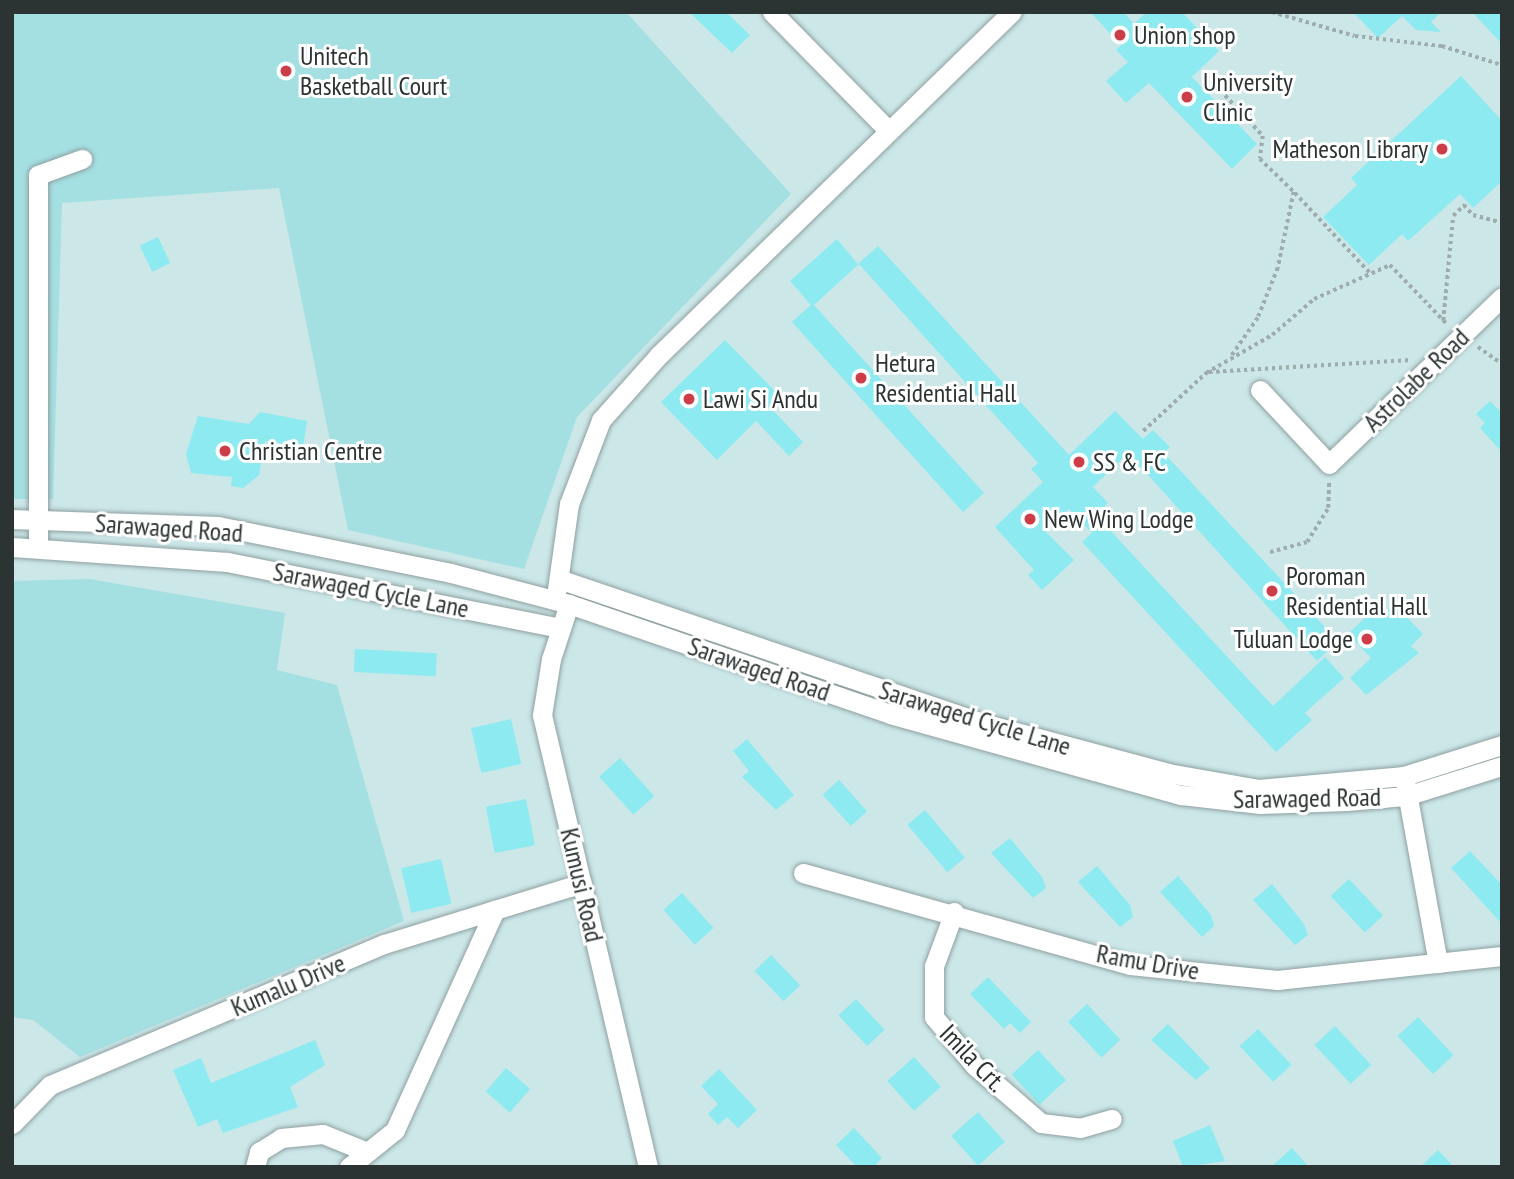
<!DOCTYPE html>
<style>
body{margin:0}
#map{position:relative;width:1514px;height:1179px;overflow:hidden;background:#e0f2f3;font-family:"PT Sans Narrow",sans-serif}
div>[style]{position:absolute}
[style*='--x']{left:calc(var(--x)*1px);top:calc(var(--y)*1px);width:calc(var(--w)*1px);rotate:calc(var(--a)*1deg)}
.built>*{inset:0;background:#cce7e8;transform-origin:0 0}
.green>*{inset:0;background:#a4dfe2}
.building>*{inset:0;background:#8deaf0;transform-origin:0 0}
.path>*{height:3.5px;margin-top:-1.75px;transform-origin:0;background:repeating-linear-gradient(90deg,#9eacac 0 3.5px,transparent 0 7px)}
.roads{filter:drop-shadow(0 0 2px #8fa0a1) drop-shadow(0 0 2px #8fa0a1)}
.minor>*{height:19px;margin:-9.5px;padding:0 9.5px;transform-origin:9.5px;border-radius:9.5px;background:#fff}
.dots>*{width:19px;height:19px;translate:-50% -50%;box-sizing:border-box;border:4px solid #fff;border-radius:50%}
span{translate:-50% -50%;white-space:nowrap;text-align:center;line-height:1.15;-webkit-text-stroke:6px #fff;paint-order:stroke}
.poi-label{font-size:26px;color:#2c3333}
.left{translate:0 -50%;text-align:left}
.right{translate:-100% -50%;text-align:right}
.street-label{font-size:26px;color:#2c3333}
.frame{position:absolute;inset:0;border:14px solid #2c3333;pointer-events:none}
</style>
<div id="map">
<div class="built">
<div style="left:12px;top:12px;width:1490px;height:1155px"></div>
</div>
<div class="green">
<div style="clip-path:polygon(12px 12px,626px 12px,791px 194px,577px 417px,524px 569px,348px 530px,279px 188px,62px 203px,53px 499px,12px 499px)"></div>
<div style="clip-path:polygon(90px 579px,285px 613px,277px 670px,337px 685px,404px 921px,80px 1057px,33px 1020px,12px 1017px,12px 581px)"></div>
</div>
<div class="building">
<div style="clip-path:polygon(689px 12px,726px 12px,750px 35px,732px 53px)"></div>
<div style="clip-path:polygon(1090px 12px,1124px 12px,1134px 24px,1146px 12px,1182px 12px,1219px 51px,1192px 77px,1257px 144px,1232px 169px,1149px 83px,1126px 103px,1106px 81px,1128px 62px,1116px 50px,1121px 45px)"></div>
<div style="clip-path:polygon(1353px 12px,1441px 12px,1431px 22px,1441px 32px,1416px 30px,1402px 16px,1378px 38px)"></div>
<div style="clip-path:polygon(1472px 12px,1502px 12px,1502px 44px)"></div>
<div style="clip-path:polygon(1461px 76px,1502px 121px,1502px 181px,1473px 208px,1460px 194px,1408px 241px,1402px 234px,1369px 265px,1323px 217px,1357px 185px,1351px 178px)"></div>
<div style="left:158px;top:237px;width:29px;height:20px;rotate:65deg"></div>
<div style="clip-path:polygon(837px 239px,858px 264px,878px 246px,1069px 455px,1115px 411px,1143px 439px,1153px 430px,1170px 447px,1164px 453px,1338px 641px,1317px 661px,1128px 453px,1093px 487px,1108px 503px,1096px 515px,1273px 706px,1325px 657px,1344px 678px,1305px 713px,1312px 720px,1276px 752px,1082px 542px,1092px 533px,1069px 509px,1045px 531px,1074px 560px,1042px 590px,1028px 575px,1034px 570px,995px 527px,1043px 482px,1031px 469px,1038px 463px,859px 264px,814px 305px,984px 493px,963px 512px,792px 322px,811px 305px,790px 281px)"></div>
<div style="clip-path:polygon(725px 340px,781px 397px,770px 407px,803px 442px,789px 456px,756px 421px,717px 460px,661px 402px)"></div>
<div style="clip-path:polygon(1490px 401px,1502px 413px,1502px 452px,1480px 428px,1485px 423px,1476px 414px)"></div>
<div style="clip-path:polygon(260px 412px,307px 421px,303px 447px,265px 441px,259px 475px,243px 488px,231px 486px,232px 477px,191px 473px,186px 454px,198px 416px,249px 424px)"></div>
<div style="clip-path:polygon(1379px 604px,1386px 612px,1394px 604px,1423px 634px,1411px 646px,1419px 653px,1366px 695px,1350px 678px,1371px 658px,1348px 634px)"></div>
<div style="left:355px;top:649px;width:82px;height:23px;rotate:3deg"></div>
<div style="left:511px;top:719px;width:46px;height:41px;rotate:77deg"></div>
<div style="clip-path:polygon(747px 739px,794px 795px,776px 810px,742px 777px,749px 771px,733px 751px)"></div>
<div style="left:620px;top:758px;width:51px;height:28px;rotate:48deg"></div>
<div style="left:839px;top:780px;width:42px;height:22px;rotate:48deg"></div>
<div style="left:526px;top:799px;width:47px;height:41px;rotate:79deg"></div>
<div style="left:925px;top:810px;width:62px;height:23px;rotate:50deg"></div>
<div style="clip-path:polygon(1010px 838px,1042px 877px,1046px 888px,1033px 898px,991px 853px)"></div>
<div style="clip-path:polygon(1470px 851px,1502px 885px,1502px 924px,1451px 868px)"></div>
<div style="left:441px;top:859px;width:46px;height:41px;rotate:77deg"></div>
<div style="clip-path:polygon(1097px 866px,1130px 905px,1133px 917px,1120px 927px,1078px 882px)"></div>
<div style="clip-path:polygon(1178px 876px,1211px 915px,1214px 926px,1202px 937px,1160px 892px)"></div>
<div style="left:1349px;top:879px;width:50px;height:25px;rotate:47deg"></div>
<div style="clip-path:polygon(1272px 884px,1304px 924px,1308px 935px,1295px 945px,1253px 900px)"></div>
<div style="left:682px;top:893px;width:47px;height:25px;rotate:48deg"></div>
<div style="left:771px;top:955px;width:42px;height:23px;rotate:46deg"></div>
<div style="clip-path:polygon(988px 977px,1031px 1022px,1020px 1033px,1010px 1023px,1004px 1029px,970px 994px)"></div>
<div style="left:856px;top:999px;width:42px;height:24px;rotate:47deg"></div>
<div style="left:1087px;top:1004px;width:49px;height:26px;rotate:47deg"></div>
<div style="left:1418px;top:1017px;width:52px;height:28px;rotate:47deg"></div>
<div style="clip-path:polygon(1168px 1024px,1210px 1068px,1196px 1080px,1151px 1040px)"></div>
<div style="left:1335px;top:1026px;width:53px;height:28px;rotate:47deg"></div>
<div style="left:1258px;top:1029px;width:49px;height:25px;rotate:47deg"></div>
<div style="clip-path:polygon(315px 1040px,325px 1065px,290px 1087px,298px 1107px,223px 1133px,217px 1119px,198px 1127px,173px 1070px,201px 1058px,211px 1083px)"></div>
<div style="left:1038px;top:1050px;width:41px;height:36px;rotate:47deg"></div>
<div style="left:914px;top:1057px;width:40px;height:36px;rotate:48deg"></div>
<div style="left:506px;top:1068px;width:32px;height:31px;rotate:41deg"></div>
<div style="clip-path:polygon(719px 1069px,757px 1110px,738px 1128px,727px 1117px,718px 1125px,708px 1114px,718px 1104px,701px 1086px)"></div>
<div style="left:978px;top:1112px;width:40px;height:36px;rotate:48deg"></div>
<div style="clip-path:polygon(1210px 1125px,1225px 1161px,1183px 1167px,1173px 1141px)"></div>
<div style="clip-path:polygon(854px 1128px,882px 1158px,873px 1167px,857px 1167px,836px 1145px)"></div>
<div style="clip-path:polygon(1292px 1148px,1309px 1167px,1271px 1167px)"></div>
<div style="clip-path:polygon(1438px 1150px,1454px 1167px,1420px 1167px)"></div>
</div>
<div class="path">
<div style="--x:1272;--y:12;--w:86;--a:16.1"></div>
<div style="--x:1355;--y:36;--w:88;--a:6.6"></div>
<div style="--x:1442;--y:46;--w:63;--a:17.6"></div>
<div style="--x:1206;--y:75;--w:83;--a:46.9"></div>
<div style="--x:1263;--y:136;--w:23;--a:97"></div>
<div style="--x:1260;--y:159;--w:47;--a:44.1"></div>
<div style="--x:1294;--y:192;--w:78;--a:101.9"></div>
<div style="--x:1278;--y:268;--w:54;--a:111.8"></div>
<div style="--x:1258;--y:318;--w:47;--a:124.7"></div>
<div style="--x:1295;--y:193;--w:110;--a:46.8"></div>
<div style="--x:1443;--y:321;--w:105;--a:-84.6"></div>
<div style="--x:1453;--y:216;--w:16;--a:-45"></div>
<div style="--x:1464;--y:205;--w:13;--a:48"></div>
<div style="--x:1473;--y:215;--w:30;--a:15"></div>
<div style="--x:1478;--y:347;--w:29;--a:35"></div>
<div style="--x:1209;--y:372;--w:202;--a:-3.4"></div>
<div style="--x:1143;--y:431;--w:86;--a:-42.6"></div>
<div style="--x:1206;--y:373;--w:76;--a:-29.9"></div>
<div style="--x:1272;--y:335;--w:55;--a:-40.6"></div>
<div style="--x:1314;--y:299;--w:83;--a:-24.1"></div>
<div style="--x:1390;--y:265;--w:82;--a:46"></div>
<div style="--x:1270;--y:552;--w:38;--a:-15"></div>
<div style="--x:1307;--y:542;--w:40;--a:-58"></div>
<div style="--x:1328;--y:508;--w:25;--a:-88"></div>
</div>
<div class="roads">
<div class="minor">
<div style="--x:772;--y:12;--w:164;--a:45.5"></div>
<div style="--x:1260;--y:390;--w:101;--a:47"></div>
<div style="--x:1329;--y:464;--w:240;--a:-44"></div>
<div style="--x:12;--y:519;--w:206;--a:1.9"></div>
<div style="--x:218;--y:526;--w:238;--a:11.4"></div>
<div style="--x:451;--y:573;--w:122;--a:14.7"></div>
<div style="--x:569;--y:604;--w:339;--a:18.9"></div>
<div style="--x:890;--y:714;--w:302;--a:15.6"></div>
<div style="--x:1181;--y:795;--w:80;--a:6.5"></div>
<div style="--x:1260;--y:804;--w:86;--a:-2"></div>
<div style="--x:1346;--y:801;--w:60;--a:-4.8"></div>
<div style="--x:1406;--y:796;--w:101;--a:-17.4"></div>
<div style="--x:12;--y:547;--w:216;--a:4"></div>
<div style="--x:227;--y:562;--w:340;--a:11.2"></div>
<div style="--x:38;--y:548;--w:373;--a:-90"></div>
<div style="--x:38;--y:175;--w:47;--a:-20"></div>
<div style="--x:559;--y:579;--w:447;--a:18.8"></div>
<div style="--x:982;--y:723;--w:193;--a:15"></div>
<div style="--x:1168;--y:773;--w:91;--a:10.1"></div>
<div style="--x:1258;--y:789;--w:147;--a:-5.1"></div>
<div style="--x:557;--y:589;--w:86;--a:-82"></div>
<div style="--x:569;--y:504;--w:90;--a:-69.1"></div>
<div style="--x:601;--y:420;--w:87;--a:-48.3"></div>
<div style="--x:659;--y:355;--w:492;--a:-44.2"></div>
<div style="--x:569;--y:604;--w:58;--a:108.1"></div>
<div style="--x:551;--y:659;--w:57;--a:99.1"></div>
<div style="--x:542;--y:715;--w:464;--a:76.8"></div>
<div style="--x:803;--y:873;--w:340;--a:15.7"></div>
<div style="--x:1130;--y:965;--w:148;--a:5.8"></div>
<div style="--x:1277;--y:980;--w:226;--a:-6.1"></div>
<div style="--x:954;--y:912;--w:58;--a:110.3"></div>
<div style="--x:934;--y:966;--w:51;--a:90"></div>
<div style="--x:934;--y:1017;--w:64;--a:50.1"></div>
<div style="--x:975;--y:1066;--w:87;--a:40.8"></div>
<div style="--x:1041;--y:1123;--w:39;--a:7"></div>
<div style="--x:1080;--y:1128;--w:33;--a:-16"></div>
<div style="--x:1438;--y:963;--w:190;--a:-100.3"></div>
<div style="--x:1404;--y:776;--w:103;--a:-17.6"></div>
<div style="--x:12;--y:1124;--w:54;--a:-45.7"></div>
<div style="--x:50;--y:1085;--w:363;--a:-22.9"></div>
<div style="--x:384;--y:944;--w:207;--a:-17.1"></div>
<div style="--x:255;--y:1167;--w:16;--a:-75"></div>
<div style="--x:259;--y:1152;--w:26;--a:-32"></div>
<div style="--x:281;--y:1138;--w:42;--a:-5.4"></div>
<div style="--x:323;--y:1134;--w:48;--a:22.2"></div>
<div style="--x:349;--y:1167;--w:59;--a:-38.8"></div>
<div style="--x:395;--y:1130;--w:242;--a:-65.6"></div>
</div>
</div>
<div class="dots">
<div style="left:1120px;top:35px;background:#cd3d48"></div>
<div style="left:286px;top:71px;background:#cd3d48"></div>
<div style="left:1187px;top:97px;background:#cd3d48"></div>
<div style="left:1442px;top:149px;background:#cd3d48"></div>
<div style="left:861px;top:378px;background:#cd3d48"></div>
<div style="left:689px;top:399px;background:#cd3d48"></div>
<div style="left:225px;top:451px;background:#cd3d48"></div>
<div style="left:1079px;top:462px;background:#cd3d48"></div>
<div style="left:1030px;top:519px;background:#cd3d48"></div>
<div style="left:1272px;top:591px;background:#cd3d48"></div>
<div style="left:1367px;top:639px;background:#cd3d48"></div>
</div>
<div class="poi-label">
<span class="left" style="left:1134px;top:35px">Union shop</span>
<span class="left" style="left:300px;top:71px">Unitech<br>Basketball Court</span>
<span class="left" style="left:1203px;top:97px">University<br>Clinic</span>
<span class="right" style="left:1428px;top:149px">Matheson Library</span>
<span class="left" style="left:875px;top:378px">Hetura<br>Residential Hall</span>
<span class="left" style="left:703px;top:399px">Lawi Si Andu</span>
<span class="left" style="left:239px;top:451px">Christian Centre</span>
<span class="left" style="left:1093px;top:462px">SS &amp; FC</span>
<span class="left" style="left:1044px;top:519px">New Wing Lodge</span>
<span class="left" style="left:1286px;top:591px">Poroman<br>Residential Hall</span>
<span class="right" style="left:1353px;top:639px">Tuluan Lodge</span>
</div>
<div class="street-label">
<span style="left:1416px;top:380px;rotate:-44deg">Astrolabe Road</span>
<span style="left:169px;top:528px;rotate:4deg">Sarawaged Road</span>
<span style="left:371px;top:590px;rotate:11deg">Sarawaged Cycle Lane</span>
<span style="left:759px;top:669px;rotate:19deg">Sarawaged Road</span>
<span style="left:975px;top:718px;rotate:17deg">Sarawaged Cycle Lane</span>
<span style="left:1307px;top:798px;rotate:-1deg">Sarawaged Road</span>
<span style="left:582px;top:885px;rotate:77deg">Kumusi Road</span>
<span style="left:1148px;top:962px;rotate:10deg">Ramu Drive</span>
<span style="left:288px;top:985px;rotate:-23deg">Kumalu Drive</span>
<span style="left:973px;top:1058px;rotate:46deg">Imila Crt.</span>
</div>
<div class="frame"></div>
</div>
